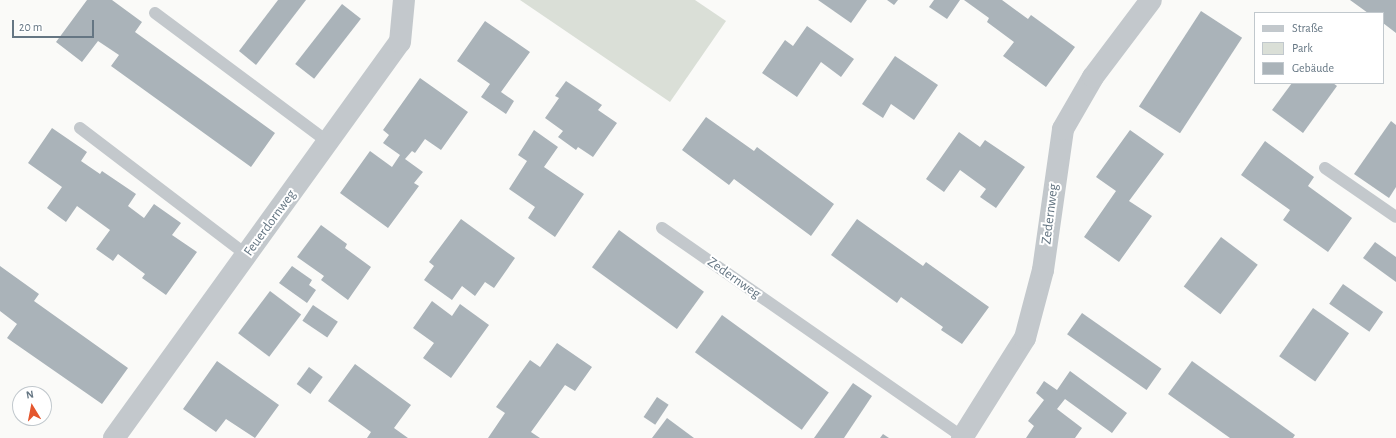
<!DOCTYPE html>
<meta charset="utf-8">
<style>
body{margin:0}
#map{position:relative;width:1396px;height:438px;overflow:hidden;background:#fafaf8;font-family:"Alegreya Sans",sans-serif}
div>[style]{position:absolute}
[style*='--x']{left:calc(var(--x)*1px);top:calc(var(--y)*1px);width:calc(var(--w)*1px);rotate:calc(var(--a)*1deg)}
.green>*{inset:0;background:#dadfd7}
.building>*{inset:0;background:#aab3b9;transform-origin:0 0}
.lane>*{height:12px;margin:-6px;padding:0 6px;transform-origin:6px;border-radius:6px;background:#c3c8cc}
.street>*{height:22px;margin:-11px;padding:0 11px;transform-origin:11px;border-radius:11px;background:#c3c8cc}
span{translate:-50% -50%;white-space:nowrap;text-align:center;line-height:1.15;-webkit-text-stroke:4px #fff;paint-order:stroke}
.street-label{font-size:14px;color:#657683}
.legend{position:absolute;left:1254px;top:12px;width:130px;height:72px;box-sizing:border-box;background:#fff;border:1px solid #c1c8cd;margin:0;padding:5px 7px;list-style:none;font-size:12px;color:#657683}
.legend li{display:flex;align-items:center;gap:8px;height:20px}
.legend b{width:20px;border:1px solid #c1c8cd}
.north{position:absolute;left:12px;top:386px;width:40px;height:40px;box-sizing:border-box;background:#fff;border:1px solid #c1c8cd;border-radius:50%;rotate:350deg;font-size:11px;font-weight:700;line-height:16px;text-align:center;color:#657683}
.north::after{content:'';display:block;margin:auto;width:14px;height:18px;background:#e4572e;clip-path:polygon(50% 0,100% 100%,50% 72%,0 100%)}
.scale{position:absolute;left:12px;top:20px;width:82px;height:18px;box-sizing:border-box;border:2px solid #657683;border-top:0;padding-left:5px;font-size:12px;line-height:14px;white-space:nowrap;color:#657683;-webkit-text-stroke:3px #fff;paint-order:stroke}
</style>
<div id="map">
<div class="green">
<div style="clip-path:polygon(520px 0,695px 0,726px 21px,670px 102px)"></div>
</div>
<div class="building">
<div style="clip-path:polygon(87px 0,112px 0,142px 22px,135px 32px,275px 133px,251px 167px,111px 66px,119px 55px,98px 41px,82px 62px,56px 42px)"></div>
<div style="clip-path:polygon(278px 0,306px 0,256px 65px,239px 51px)"></div>
<div style="clip-path:polygon(818px 0,867px 0,851px 23px)"></div>
<div style="clip-path:polygon(887px 0,898px 0,894px 5px)"></div>
<div style="clip-path:polygon(934px 0,960px 0,947px 19px,929px 7px)"></div>
<div style="clip-path:polygon(964px 0,1002px 0,1028px 19px,1031px 15px,1075px 47px,1046px 87px,1003px 56px,1014px 42px,987px 22px,989px 18px)"></div>
<div style="clip-path:polygon(1350px 0,1396px 0,1396px 33px,1383px 23px,1383px 13px,1368px 13px)"></div>
<div style="left:342px;top:4px;width:24px;height:76px;rotate:38deg"></div>
<div style="left:1201px;top:11px;width:49px;height:114px;rotate:33deg"></div>
<div style="clip-path:polygon(485px 21px,530px 52px,501px 92px,514px 101px,506px 114px,481px 97px,490px 84px,457px 61px)"></div>
<div style="clip-path:polygon(807px 26px,854px 59px,841px 77px,821px 62px,797px 97px,762px 73px,785px 40px,793px 46px)"></div>
<div style="clip-path:polygon(895px 56px,938px 85px,914px 120px,891px 104px,883px 118px,862px 104px)"></div>
<div style="clip-path:polygon(420px 78px,468px 112px,441px 150px,425px 139px,415px 153px,412px 151px,405px 159px,423px 172px,414px 183px,419px 186px,388px 228px,340px 193px,370px 151px,392px 167px,400px 155px,383px 143px,389px 135px,383px 130px)"></div>
<div style="clip-path:polygon(566px 81px,602px 105px,598px 110px,617px 123px,593px 157px,578px 147px,576px 150px,558px 137px,563px 131px,545px 118px,559px 98px,555px 96px)"></div>
<div style="clip-path:polygon(1292px 83px,1333px 83px,1337px 86px,1303px 133px,1272px 110px)"></div>
<div style="clip-path:polygon(706px 117px,754px 151px,757px 147px,834px 204px,811px 236px,734px 179px,729px 185px,682px 150px)"></div>
<div style="clip-path:polygon(1391px 121px,1396px 125px,1396px 187px,1389px 198px,1354px 174px)"></div>
<div style="clip-path:polygon(52px 128px,87px 152px,81px 161px,100px 174px,102px 171px,136px 194px,128px 206px,144px 218px,154px 204px,181px 223px,172px 235px,197px 252px,166px 295px,142px 278px,145px 274px,118px 254px,113px 261px,96px 249px,110px 230px,77px 206px,66px 222px,47px 208px,62px 187px,28px 163px)"></div>
<div style="clip-path:polygon(534px 130px,558px 147px,544px 167px,584px 194px,555px 237px,528px 218px,535px 207px,509px 189px,527px 161px,518px 155px)"></div>
<div style="clip-path:polygon(1130px 130px,1164px 154px,1129px 201px,1152px 216px,1119px 262px,1084px 237px,1116px 191px,1096px 177px)"></div>
<div style="clip-path:polygon(959px 132px,980px 147px,985px 140px,1025px 167px,996px 208px,980px 197px,986px 189px,960px 170px,944px 192px,926px 179px)"></div>
<div style="clip-path:polygon(1265px 141px,1314px 177px,1308px 186px,1352px 218px,1328px 252px,1283px 220px,1290px 210px,1241px 175px)"></div>
<div style="clip-path:polygon(461px 219px,515px 258px,494px 288px,485px 282px,475px 296px,462px 286px,452px 300px,424px 280px,434px 266px,429px 262px)"></div>
<div style="clip-path:polygon(857px 219px,923px 266px,926px 262px,989px 307px,962px 344px,941px 330px,943px 327px,901px 297px,897px 303px,831px 255px)"></div>
<div style="clip-path:polygon(321px 225px,347px 244px,345px 248px,371px 267px,348px 300px,321px 280px,324px 276px,297px 257px)"></div>
<div style="left:619px;top:230px;width:105px;height:46px;rotate:36deg"></div>
<div style="left:1221px;top:237px;width:46px;height:62px;rotate:37deg"></div>
<div style="clip-path:polygon(1375px 242px,1396px 257px,1396px 282px,1363px 258px)"></div>
<div style="clip-path:polygon(0 266px,39px 294px,34px 301px,128px 368px,102px 404px,7px 338px,17px 324px,0 311px)"></div>
<div style="clip-path:polygon(292px 266px,312px 280px,309px 285px,316px 290px,307px 303px,279px 283px)"></div>
<div style="left:1343px;top:284px;width:49px;height:24px;rotate:35deg"></div>
<div style="left:270px;top:291px;width:39px;height:53px;rotate:37deg"></div>
<div style="clip-path:polygon(432px 301px,452px 316px,460px 304px,489px 325px,451px 378px,423px 358px,434px 343px,413px 328px)"></div>
<div style="left:313px;top:305px;width:30px;height:19px;rotate:34deg"></div>
<div style="left:1313px;top:308px;width:44px;height:59px;rotate:35deg"></div>
<div style="left:1082px;top:313px;width:97px;height:26px;rotate:35deg"></div>
<div style="left:722px;top:315px;width:132px;height:46px;rotate:36deg"></div>
<div style="clip-path:polygon(557px 343px,592px 367px,575px 391px,565px 385px,531px 432px,540px 438px,488px 438px,505px 413px,496px 407px,530px 360px,540px 367px)"></div>
<div style="clip-path:polygon(217px 361px,279px 405px,255px 438px,226px 419px,216px 432px,183px 409px)"></div>
<div style="clip-path:polygon(1192px 361px,1295px 435px,1293px 438px,1230px 438px,1168px 394px)"></div>
<div style="clip-path:polygon(355px 364px,411px 405px,394px 428px,408px 438px,367px 438px,371px 432px,328px 401px)"></div>
<div style="left:309px;top:367px;width:17px;height:21px;rotate:36deg"></div>
<div style="clip-path:polygon(1070px 371px,1127px 413px,1112px 433px,1065px 399px,1057px 409px,1082px 428px,1075px 438px,1026px 438px,1034px 426px,1028px 421px,1044px 400px,1036px 393px,1044px 381px,1057px 390px)"></div>
<div style="clip-path:polygon(853px 383px,872px 396px,844px 438px,814px 438px)"></div>
<div style="left:657px;top:397px;width:14px;height:24px;rotate:34deg"></div>
<div style="clip-path:polygon(667px 418px,694px 438px,652px 438px)"></div>
<div style="clip-path:polygon(883px 434px,889px 438px,880px 438px)"></div>
</div>
<div class="lane">
<div style="--x:155;--y:13;--w:216;--a:36.7"></div>
<div style="--x:80;--y:128;--w:210;--a:37.3"></div>
<div style="--x:1325;--y:168;--w:86;--a:34.6"></div>
<div style="--x:662;--y:228;--w:366;--a:34.8"></div>
</div>
<div class="street">
<div style="--x:114;--y:438;--w:488;--a:-54.2"></div>
<div style="--x:400;--y:42;--w:42;--a:-84.6"></div>
<div style="--x:962;--y:438;--w:118;--a:-57.8"></div>
<div style="--x:1025;--y:338;--w:70;--a:-75.2"></div>
<div style="--x:1043;--y:270;--w:142;--a:-81.9"></div>
<div style="--x:1063;--y:129;--w:60;--a:-60"></div>
<div style="--x:1093;--y:77;--w:96;--a:-53"></div>
</div>
<div class="street-label">
<span style="left:1050px;top:214px;rotate:-83deg">Zedernweg</span>
<span style="left:270px;top:223px;rotate:-54deg">Feuerdornweg</span>
<span style="left:734px;top:278px;rotate:35deg">Zedernweg</span>
</div>
<ul class="legend">
<li><b style="height:5px;background:#c3c8cc"></b>Straße</li>
<li><b style="height:11px;background:#dadfd7"></b>Park</li>
<li><b style="height:11px;background:#aab3b9"></b>Gebäude</li>
</ul>
<div class="north">N</div>
<div class="scale">20 m</div>
</div>
